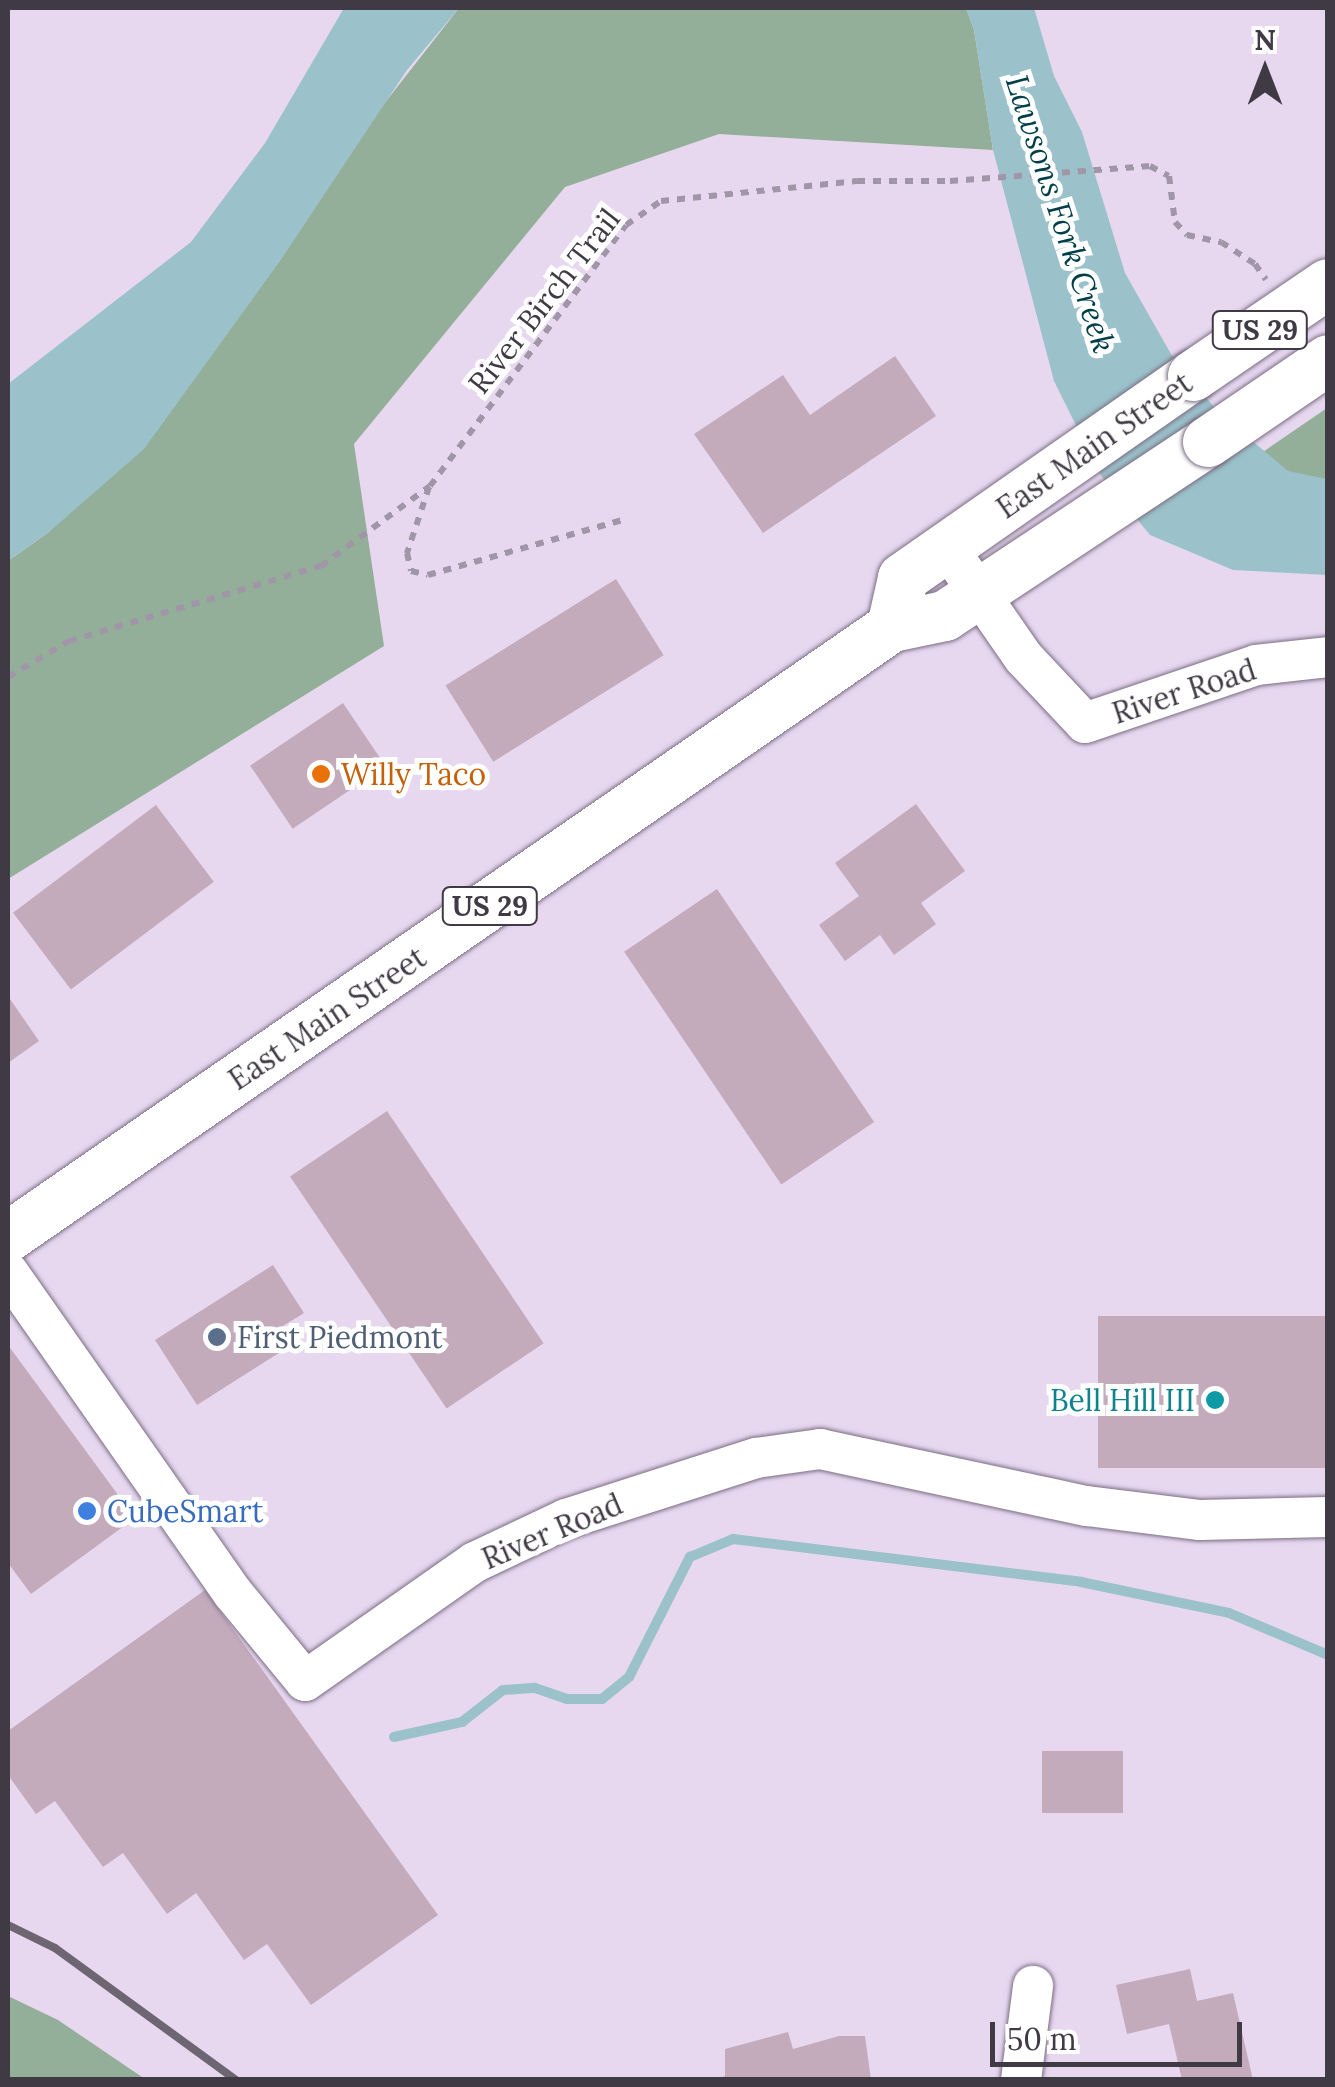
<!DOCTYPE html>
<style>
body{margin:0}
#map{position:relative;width:1335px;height:2087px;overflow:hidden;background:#e7d8f0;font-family:Lora,serif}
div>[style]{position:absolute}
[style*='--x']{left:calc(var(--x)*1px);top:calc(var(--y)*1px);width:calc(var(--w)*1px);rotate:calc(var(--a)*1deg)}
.forest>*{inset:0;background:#93af99}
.water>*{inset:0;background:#9bc2ca}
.stream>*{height:10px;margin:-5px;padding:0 5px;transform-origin:5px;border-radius:5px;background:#9bc2ca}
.building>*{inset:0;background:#c3abbc;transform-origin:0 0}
.path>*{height:6px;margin-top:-3px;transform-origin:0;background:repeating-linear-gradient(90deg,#a196a8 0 8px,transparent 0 16px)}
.roads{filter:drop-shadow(0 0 2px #7b6d83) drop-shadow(0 0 2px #7b6d83)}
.minor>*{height:40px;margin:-20px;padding:0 20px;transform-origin:20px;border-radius:20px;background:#fff}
.major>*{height:50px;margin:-25px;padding:0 25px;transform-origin:25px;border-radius:25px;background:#fff}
.rail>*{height:8px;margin:-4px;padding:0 4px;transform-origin:4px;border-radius:4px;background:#6e6573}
.bridges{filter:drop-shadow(0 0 2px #7b6d83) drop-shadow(0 0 2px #7b6d83)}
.major-bridge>*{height:50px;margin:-25px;padding:0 25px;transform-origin:25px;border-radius:25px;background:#fff}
.dots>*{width:28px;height:28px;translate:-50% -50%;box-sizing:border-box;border:5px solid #fff;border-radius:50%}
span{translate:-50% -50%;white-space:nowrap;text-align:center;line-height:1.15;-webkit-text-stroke:10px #fff;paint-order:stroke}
.shield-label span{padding:2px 8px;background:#fff;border:2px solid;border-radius:8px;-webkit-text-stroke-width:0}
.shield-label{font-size:28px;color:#403a44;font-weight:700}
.street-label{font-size:30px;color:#403a44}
.food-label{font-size:30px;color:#c56008}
.left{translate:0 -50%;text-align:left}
.service-label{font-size:30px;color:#4e5e75}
.culture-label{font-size:30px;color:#0d838f}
.right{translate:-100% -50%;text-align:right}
.shop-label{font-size:30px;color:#366cbe}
.water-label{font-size:32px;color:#003f48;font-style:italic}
.frame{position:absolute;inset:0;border:10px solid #403a44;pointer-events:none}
.north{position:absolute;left:1215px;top:20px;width:100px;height:100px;-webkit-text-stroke:8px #fff;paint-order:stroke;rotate:0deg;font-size:28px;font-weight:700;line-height:40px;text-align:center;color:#403a44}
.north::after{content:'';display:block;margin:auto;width:35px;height:45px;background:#403a44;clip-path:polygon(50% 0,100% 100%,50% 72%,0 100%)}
.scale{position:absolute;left:990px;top:2022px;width:252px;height:45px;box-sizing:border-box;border:5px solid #403a44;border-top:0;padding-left:12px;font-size:30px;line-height:35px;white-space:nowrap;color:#403a44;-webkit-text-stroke:8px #fff;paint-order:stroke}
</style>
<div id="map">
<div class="forest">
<div style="clip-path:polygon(459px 8px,966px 8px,974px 30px,993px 150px,719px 134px,565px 187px,354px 444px,384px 646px,8px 879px,8px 561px,49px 532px)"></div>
<div style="clip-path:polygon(1327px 408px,1327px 497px,1206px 491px)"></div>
<div style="clip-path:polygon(8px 1996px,58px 2020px,145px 2079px,8px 2079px)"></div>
</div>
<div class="water">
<div style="clip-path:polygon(344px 8px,459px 8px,407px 70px,280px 261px,144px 449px,49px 532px,8px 561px,8px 384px,191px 242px,265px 143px)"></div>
<div style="clip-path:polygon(966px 8px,1034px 8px,1054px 76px,1082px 132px,1125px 273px,1171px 354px,1218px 412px,1288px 471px,1327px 479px,1327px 575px,1233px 570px,1150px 535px,1100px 474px,1054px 381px,993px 150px,974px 30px)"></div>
</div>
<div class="stream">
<div style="--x:394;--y:1737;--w:70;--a:-12.4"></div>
<div style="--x:462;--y:1722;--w:52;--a:-38"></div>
<div style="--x:503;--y:1690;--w:32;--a:-4"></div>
<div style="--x:535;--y:1688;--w:34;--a:19"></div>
<div style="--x:567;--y:1699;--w:35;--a:0"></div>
<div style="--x:602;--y:1699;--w:35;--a:-39"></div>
<div style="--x:629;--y:1677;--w:135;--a:-63.1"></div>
<div style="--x:690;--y:1557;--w:47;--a:-22.7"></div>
<div style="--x:733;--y:1539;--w:351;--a:7"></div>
<div style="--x:1081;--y:1582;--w:151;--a:11.8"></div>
<div style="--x:1229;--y:1613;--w:108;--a:23"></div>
</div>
<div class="building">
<div style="clip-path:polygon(895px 356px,936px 416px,763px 533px,694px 434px,783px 375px,810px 415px)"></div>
<div style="left:616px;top:579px;width:90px;height:201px;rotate:58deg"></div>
<div style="left:343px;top:703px;width:76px;height:112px;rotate:56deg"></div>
<div style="clip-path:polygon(916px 804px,965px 871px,921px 903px,936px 924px,894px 955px,880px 935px,845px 961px,819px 925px,859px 896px,835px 863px)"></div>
<div style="left:156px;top:805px;width:96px;height:179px;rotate:53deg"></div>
<div style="left:717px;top:889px;width:281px;height:112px;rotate:56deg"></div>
<div style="clip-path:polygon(8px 996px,39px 1041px,8px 1063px)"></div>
<div style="left:387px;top:1111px;width:280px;height:117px;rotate:56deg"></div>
<div style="clip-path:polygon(273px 1265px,304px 1313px,270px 1334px,282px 1351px,197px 1405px,155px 1340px)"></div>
<div style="left:1328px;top:1316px;width:152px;height:230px;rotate:90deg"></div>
<div style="clip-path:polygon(8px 1345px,135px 1518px,31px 1594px,8px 1563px)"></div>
<div style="clip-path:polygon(205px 1590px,438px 1915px,311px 2005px,267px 1944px,244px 1960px,196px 1893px,167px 1914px,123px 1853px,103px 1867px,55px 1801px,36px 1814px,8px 1775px,8px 1731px)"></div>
<div style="left:1042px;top:1751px;width:81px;height:62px"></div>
<div style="clip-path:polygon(1190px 1969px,1197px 2001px,1233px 1993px,1253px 2080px,1182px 2080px,1169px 2024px,1127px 2034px,1116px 1985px)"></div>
<div style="clip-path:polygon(788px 2032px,793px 2049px,839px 2036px,865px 2036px,871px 2080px,715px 2080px,725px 2076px,725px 2049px)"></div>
</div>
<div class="path">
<div style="--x:429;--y:487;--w:70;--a:108.4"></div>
<div style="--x:407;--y:553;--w:18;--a:77"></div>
<div style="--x:411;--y:571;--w:17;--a:13"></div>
<div style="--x:428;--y:575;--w:202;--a:-15.8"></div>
<div style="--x:8;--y:677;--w:71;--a:-30.5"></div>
<div style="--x:69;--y:641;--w:263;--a:-16.6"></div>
<div style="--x:321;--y:566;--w:135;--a:-36.3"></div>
<div style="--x:430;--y:486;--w:326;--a:-53.1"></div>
<div style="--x:626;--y:225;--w:42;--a:-34.4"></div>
<div style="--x:661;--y:201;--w:197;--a:-5.8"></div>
<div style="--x:857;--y:181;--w:93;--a:0"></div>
<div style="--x:950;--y:181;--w:201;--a:-4.3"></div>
<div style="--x:1150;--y:166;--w:21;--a:28"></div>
<div style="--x:1169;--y:176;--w:46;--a:82.6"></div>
<div style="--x:1175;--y:222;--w:18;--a:47"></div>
<div style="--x:1187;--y:235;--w:35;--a:12"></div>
<div style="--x:1221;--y:242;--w:40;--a:32.9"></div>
<div style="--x:1255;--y:264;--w:19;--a:55"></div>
</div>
<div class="roads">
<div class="minor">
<div style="--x:947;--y:547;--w:135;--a:55.3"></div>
<div style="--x:1024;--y:658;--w:89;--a:46.8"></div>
<div style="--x:1085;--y:723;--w:181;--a:-18.7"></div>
<div style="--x:1256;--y:665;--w:72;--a:-6.3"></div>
<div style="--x:8;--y:1272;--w:391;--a:55"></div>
<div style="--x:232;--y:1592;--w:115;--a:50.6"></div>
<div style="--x:305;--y:1681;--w:208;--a:-35"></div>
<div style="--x:475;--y:1562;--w:101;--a:-25.3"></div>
<div style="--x:566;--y:1519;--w:200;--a:-17.8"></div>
<div style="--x:756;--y:1458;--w:65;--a:-8"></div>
<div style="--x:820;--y:1449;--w:273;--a:12.1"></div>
<div style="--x:1087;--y:1506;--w:114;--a:7.1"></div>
<div style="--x:1200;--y:1520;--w:128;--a:-1.3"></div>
<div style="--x:1021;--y:2080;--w:95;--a:-82.7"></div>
</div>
<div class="major">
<div style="--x:892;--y:627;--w:50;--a:-77.3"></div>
<div style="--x:903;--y:578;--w:353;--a:-34.9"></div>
<div style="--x:8;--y:1237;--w:1074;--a:-34.61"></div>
<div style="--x:892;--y:627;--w:54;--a:-11.7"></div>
<div style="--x:945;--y:616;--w:315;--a:-33.5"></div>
</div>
</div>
<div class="rail">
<div style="--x:8;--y:1925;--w:52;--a:26.1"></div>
<div style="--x:55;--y:1948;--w:224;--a:36.1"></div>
</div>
<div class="bridges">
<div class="major-bridge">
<div style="--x:1193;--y:376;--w:163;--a:-34.3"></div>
<div style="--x:1208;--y:442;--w:145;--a:-34.3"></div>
</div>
</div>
<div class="dots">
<div style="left:321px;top:774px;background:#e8710a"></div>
<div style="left:217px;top:1337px;background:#5c6f8a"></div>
<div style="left:1215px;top:1400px;background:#0f9aa8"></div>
<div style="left:87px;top:1511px;background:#3f7fe0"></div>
</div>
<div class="shield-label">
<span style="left:1260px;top:330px">US 29</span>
<span style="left:490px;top:906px">US 29</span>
</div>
<div class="street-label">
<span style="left:544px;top:301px;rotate:-52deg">River Birch Trail</span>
<span style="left:1094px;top:445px;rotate:-35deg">East Main Street</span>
<span style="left:1184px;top:691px;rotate:-18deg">River Road</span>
<span style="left:327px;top:1018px;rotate:-34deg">East Main Street</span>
<span style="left:552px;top:1531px;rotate:-23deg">River Road</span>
</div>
<div class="food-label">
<span class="left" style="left:341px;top:774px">Willy Taco</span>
</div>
<div class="service-label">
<span class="left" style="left:237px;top:1337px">First Piedmont</span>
</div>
<div class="culture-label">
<span class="right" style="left:1195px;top:1400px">Bell Hill III</span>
</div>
<div class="shop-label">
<span class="left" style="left:107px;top:1511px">CubeSmart</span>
</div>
<div class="water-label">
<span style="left:1060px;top:214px;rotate:72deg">Lawsons Fork Creek</span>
</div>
<div class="frame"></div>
<div class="north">N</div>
<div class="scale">50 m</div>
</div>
